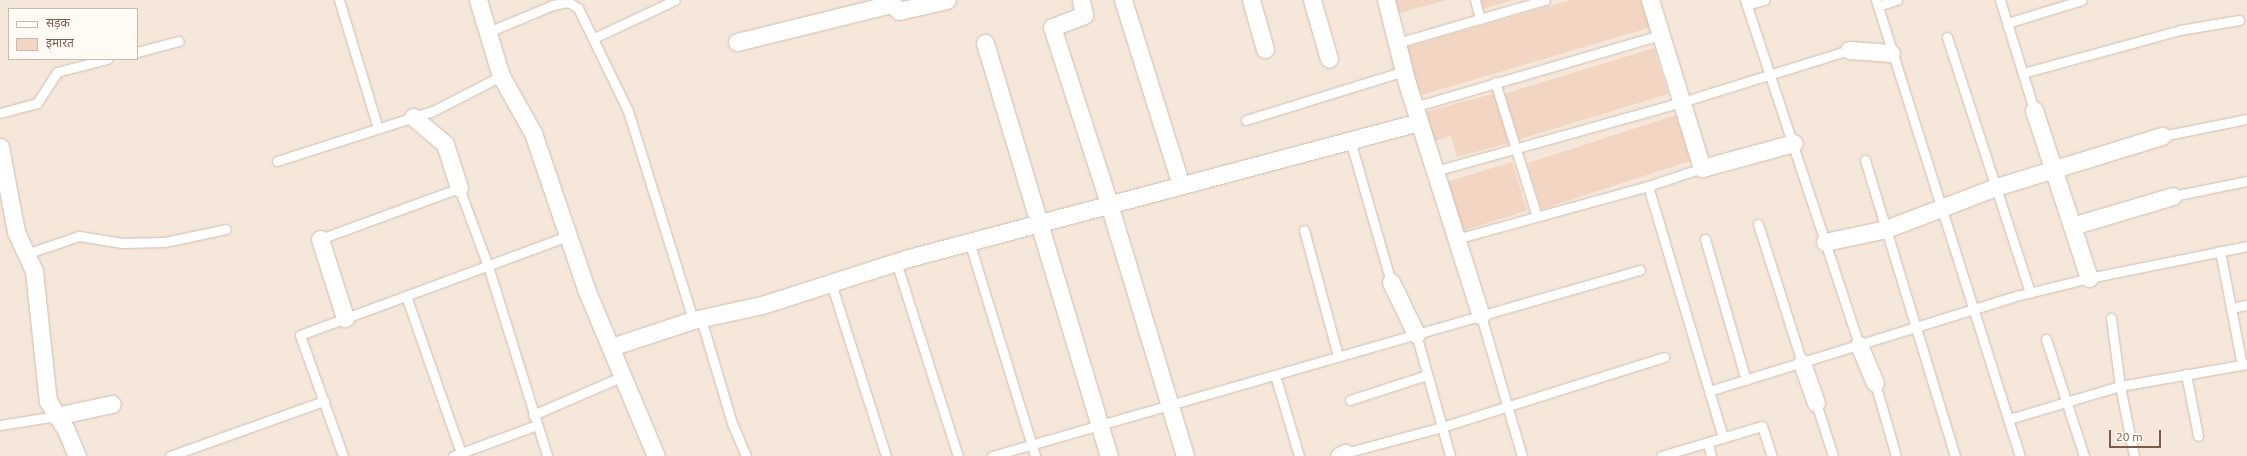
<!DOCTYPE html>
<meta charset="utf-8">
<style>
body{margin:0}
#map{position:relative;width:2247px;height:456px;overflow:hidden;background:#fdf6ec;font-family:Ubuntu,"Noto Sans Devanagari",sans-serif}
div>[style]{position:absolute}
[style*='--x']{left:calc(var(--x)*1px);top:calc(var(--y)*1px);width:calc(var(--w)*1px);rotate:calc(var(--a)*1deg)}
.residential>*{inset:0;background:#f5e8da}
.building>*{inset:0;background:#f3d5c3;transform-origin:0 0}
.roads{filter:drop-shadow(0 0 1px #d1beb0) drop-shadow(0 0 1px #d1beb0)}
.service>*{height:9px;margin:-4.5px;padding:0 4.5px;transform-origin:4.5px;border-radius:4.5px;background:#fff}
.minor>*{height:17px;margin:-8.5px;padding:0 8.5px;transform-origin:8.5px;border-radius:8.5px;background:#fff}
span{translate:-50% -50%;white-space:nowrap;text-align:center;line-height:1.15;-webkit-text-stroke:4px #fffaf3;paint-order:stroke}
.legend{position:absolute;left:8px;top:8px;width:130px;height:52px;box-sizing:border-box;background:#fffaf3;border:1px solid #cabbb1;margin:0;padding:5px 7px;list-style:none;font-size:12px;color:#7a5c4d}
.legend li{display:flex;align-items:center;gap:8px;height:20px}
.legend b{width:20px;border:1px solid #cabbb1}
.scale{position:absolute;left:2109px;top:430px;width:52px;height:18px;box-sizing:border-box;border:2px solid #7a5c4d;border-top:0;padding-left:5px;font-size:12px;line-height:14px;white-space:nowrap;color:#7a5c4d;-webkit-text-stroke:3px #fffaf3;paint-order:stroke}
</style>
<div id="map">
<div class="residential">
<div style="clip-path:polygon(evenodd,0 0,2247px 0,2247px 456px,0 456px,0 0,9px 9px,137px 9px,137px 59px,9px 59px,9px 9px)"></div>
</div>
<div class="building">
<div style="clip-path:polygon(1393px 0,1447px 0,1397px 14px)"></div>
<div style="clip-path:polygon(1480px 0,1513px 0,1483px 9px)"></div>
<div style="clip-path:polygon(1570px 0,1641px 0,1649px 28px,1418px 96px,1404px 48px)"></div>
<div style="left:1654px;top:48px;width:48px;height:157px;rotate:73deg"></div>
<div style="clip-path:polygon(1495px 93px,1509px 143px,1457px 157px,1451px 136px,1431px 142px,1423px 113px)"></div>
<div style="left:1676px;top:115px;width:48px;height:157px;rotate:72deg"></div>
<div style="left:1512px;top:162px;width:51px;height:68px;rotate:73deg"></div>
</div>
<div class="roads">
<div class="service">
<div style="--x:339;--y:0;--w:134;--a:73.1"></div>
<div style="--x:1475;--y:0;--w:20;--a:75"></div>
<div style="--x:1745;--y:0;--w:363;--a:71.7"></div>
<div style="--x:1876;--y:0;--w:478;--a:72.5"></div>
<div style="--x:2000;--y:0;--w:115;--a:72.8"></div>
<div style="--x:1747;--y:5;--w:18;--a:-16"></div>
<div style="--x:1878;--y:6;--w:20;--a:-18"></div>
<div style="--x:2007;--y:23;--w:78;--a:-17"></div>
<div style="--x:488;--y:32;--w:70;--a:-22.6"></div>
<div style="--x:553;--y:5;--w:15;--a:-11"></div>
<div style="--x:568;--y:2;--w:12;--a:31"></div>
<div style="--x:578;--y:8;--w:114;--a:64.1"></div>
<div style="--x:628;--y:111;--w:219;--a:72.7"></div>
<div style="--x:1947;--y:37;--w:269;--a:72"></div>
<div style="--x:594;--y:38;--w:89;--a:-25.1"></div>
<div style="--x:1397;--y:43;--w:154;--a:-16.2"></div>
<div style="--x:137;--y:52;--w:43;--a:-14.7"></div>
<div style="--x:2023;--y:73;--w:163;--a:-15.3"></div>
<div style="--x:2180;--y:30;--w:60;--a:-9.6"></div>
<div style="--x:1495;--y:82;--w:141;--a:72.7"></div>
<div style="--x:1414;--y:107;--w:257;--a:-16.3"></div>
<div style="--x:0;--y:113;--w:38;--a:-15"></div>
<div style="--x:37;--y:103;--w:37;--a:-57"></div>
<div style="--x:57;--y:72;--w:52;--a:-14.6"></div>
<div style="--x:1246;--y:120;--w:165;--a:-17.2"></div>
<div style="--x:2162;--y:136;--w:87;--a:-11.3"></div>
<div style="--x:1350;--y:140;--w:148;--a:73.9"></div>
<div style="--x:1865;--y:160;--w:309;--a:73.1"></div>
<div style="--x:277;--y:161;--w:164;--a:-17.8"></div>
<div style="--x:433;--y:111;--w:76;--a:-27.2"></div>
<div style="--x:1435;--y:171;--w:256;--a:-15.6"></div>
<div style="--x:1682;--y:102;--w:175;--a:-17.3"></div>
<div style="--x:1648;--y:186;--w:263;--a:73.4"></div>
<div style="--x:2173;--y:196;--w:76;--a:-11.5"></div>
<div style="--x:1758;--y:224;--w:146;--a:72.4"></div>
<div style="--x:1304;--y:230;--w:131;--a:74.9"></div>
<div style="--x:320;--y:239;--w:148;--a:-20.1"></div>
<div style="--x:459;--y:188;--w:83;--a:69.6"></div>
<div style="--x:488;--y:266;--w:199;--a:72.7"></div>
<div style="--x:1456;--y:239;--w:199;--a:-15.4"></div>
<div style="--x:1648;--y:186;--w:57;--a:-18.4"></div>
<div style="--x:1705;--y:239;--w:147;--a:73.8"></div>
<div style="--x:969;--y:241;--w:225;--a:72.9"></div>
<div style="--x:2220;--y:251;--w:116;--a:79.1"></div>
<div style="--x:26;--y:254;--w:56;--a:-18.8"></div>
<div style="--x:79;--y:236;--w:44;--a:9.2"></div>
<div style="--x:122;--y:243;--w:43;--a:-1.3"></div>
<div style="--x:165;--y:242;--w:62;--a:-12"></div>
<div style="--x:896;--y:262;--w:204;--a:72.3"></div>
<div style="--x:831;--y:283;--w:182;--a:72.4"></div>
<div style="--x:406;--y:296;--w:166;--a:70.7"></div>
<div style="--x:2231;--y:308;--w:16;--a:-11"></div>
<div style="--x:1481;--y:316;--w:146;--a:73.7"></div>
<div style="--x:2111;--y:318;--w:69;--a:82.5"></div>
<div style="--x:2120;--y:386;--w:71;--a:78.7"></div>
<div style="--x:701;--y:319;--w:109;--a:73.4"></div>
<div style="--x:732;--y:423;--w:36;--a:67"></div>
<div style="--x:1416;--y:334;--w:127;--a:74.4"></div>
<div style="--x:2046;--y:339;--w:123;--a:72"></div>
<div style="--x:2186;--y:374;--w:63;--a:79"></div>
<div style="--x:1275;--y:375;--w:84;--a:73.5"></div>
<div style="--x:1875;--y:383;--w:76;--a:74"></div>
<div style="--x:1709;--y:391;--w:325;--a:-17.2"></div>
<div style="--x:2020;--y:295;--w:71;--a:-13.8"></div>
<div style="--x:2089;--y:278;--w:161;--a:-11.4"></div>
<div style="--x:1350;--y:400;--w:81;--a:-18"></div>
<div style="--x:1816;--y:403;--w:56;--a:72.2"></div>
<div style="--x:533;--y:415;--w:98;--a:-23.4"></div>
<div style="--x:2009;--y:419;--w:116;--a:-16.6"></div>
<div style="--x:2120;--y:386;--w:129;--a:-9.8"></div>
<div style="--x:0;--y:425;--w:57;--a:-9.1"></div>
<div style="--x:1708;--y:443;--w:13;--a:77"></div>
<div style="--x:1345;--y:453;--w:100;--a:-15"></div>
<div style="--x:1442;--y:427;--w:233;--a:-17.5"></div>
<div style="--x:170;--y:456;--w:164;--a:-19.7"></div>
<div style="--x:343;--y:456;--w:128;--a:-109.6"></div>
<div style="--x:300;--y:335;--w:286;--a:-20.3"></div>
<div style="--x:453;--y:456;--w:90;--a:-20.3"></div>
<div style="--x:992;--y:456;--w:674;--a:-16.02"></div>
<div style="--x:1661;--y:456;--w:105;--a:-16.5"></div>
<div style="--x:1762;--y:426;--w:32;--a:72"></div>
</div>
<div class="minor">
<div style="--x:478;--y:0;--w:79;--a:73.2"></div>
<div style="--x:501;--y:76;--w:65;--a:60.7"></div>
<div style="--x:533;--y:133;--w:165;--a:71.2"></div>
<div style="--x:586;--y:289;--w:181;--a:67.3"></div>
<div style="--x:1081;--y:0;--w:15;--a:79"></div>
<div style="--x:1084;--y:15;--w:34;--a:159"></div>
<div style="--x:1052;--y:27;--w:186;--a:72.1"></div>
<div style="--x:1109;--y:204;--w:263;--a:73.2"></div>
<div style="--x:1123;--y:0;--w:194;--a:72.6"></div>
<div style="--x:1251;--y:0;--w:51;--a:74.1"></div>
<div style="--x:1312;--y:0;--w:61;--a:73.9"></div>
<div style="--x:1386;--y:0;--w:86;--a:75.8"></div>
<div style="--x:1407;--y:83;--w:244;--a:72.4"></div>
<div style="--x:1650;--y:0;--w:176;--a:72.8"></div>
<div style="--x:1702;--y:168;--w:95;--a:-15.2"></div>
<div style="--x:737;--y:42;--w:160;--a:-13.8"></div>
<div style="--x:892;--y:4;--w:10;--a:45"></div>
<div style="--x:899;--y:11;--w:49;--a:-12.9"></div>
<div style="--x:985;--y:43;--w:431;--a:73.3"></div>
<div style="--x:1849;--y:50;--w:42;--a:4.1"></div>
<div style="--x:2034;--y:110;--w:177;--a:71.9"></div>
<div style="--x:413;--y:117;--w:42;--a:40.2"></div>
<div style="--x:445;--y:144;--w:46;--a:72.3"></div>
<div style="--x:0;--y:147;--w:86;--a:79.3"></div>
<div style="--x:16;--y:232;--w:43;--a:65.2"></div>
<div style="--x:34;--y:271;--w:131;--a:83.9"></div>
<div style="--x:48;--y:401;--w:34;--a:58"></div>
<div style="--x:66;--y:430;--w:28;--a:67"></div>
<div style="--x:2072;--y:226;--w:105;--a:-16.5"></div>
<div style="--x:320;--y:239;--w:83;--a:72.4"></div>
<div style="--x:1825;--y:242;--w:62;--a:-12"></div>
<div style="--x:1886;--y:229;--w:118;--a:-20.9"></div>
<div style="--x:1996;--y:187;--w:174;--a:-17.1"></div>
<div style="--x:1391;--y:282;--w:58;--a:64.3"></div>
<div style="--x:1859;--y:345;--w:41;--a:67.2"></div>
<div style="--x:611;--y:347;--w:86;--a:-18.2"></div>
<div style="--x:693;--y:320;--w:71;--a:-12.3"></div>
<div style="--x:762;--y:305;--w:150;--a:-17.8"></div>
<div style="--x:905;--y:259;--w:532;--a:-14.92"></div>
<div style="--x:1802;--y:363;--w:42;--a:70.7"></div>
<div style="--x:56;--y:416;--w:57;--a:-12.1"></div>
<div style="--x:1339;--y:456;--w:7;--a:-27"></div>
</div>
</div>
<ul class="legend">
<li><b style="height:5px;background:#fff"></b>सड़क</li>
<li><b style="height:11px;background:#f3d5c3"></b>इमारत</li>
</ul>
<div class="scale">20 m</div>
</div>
